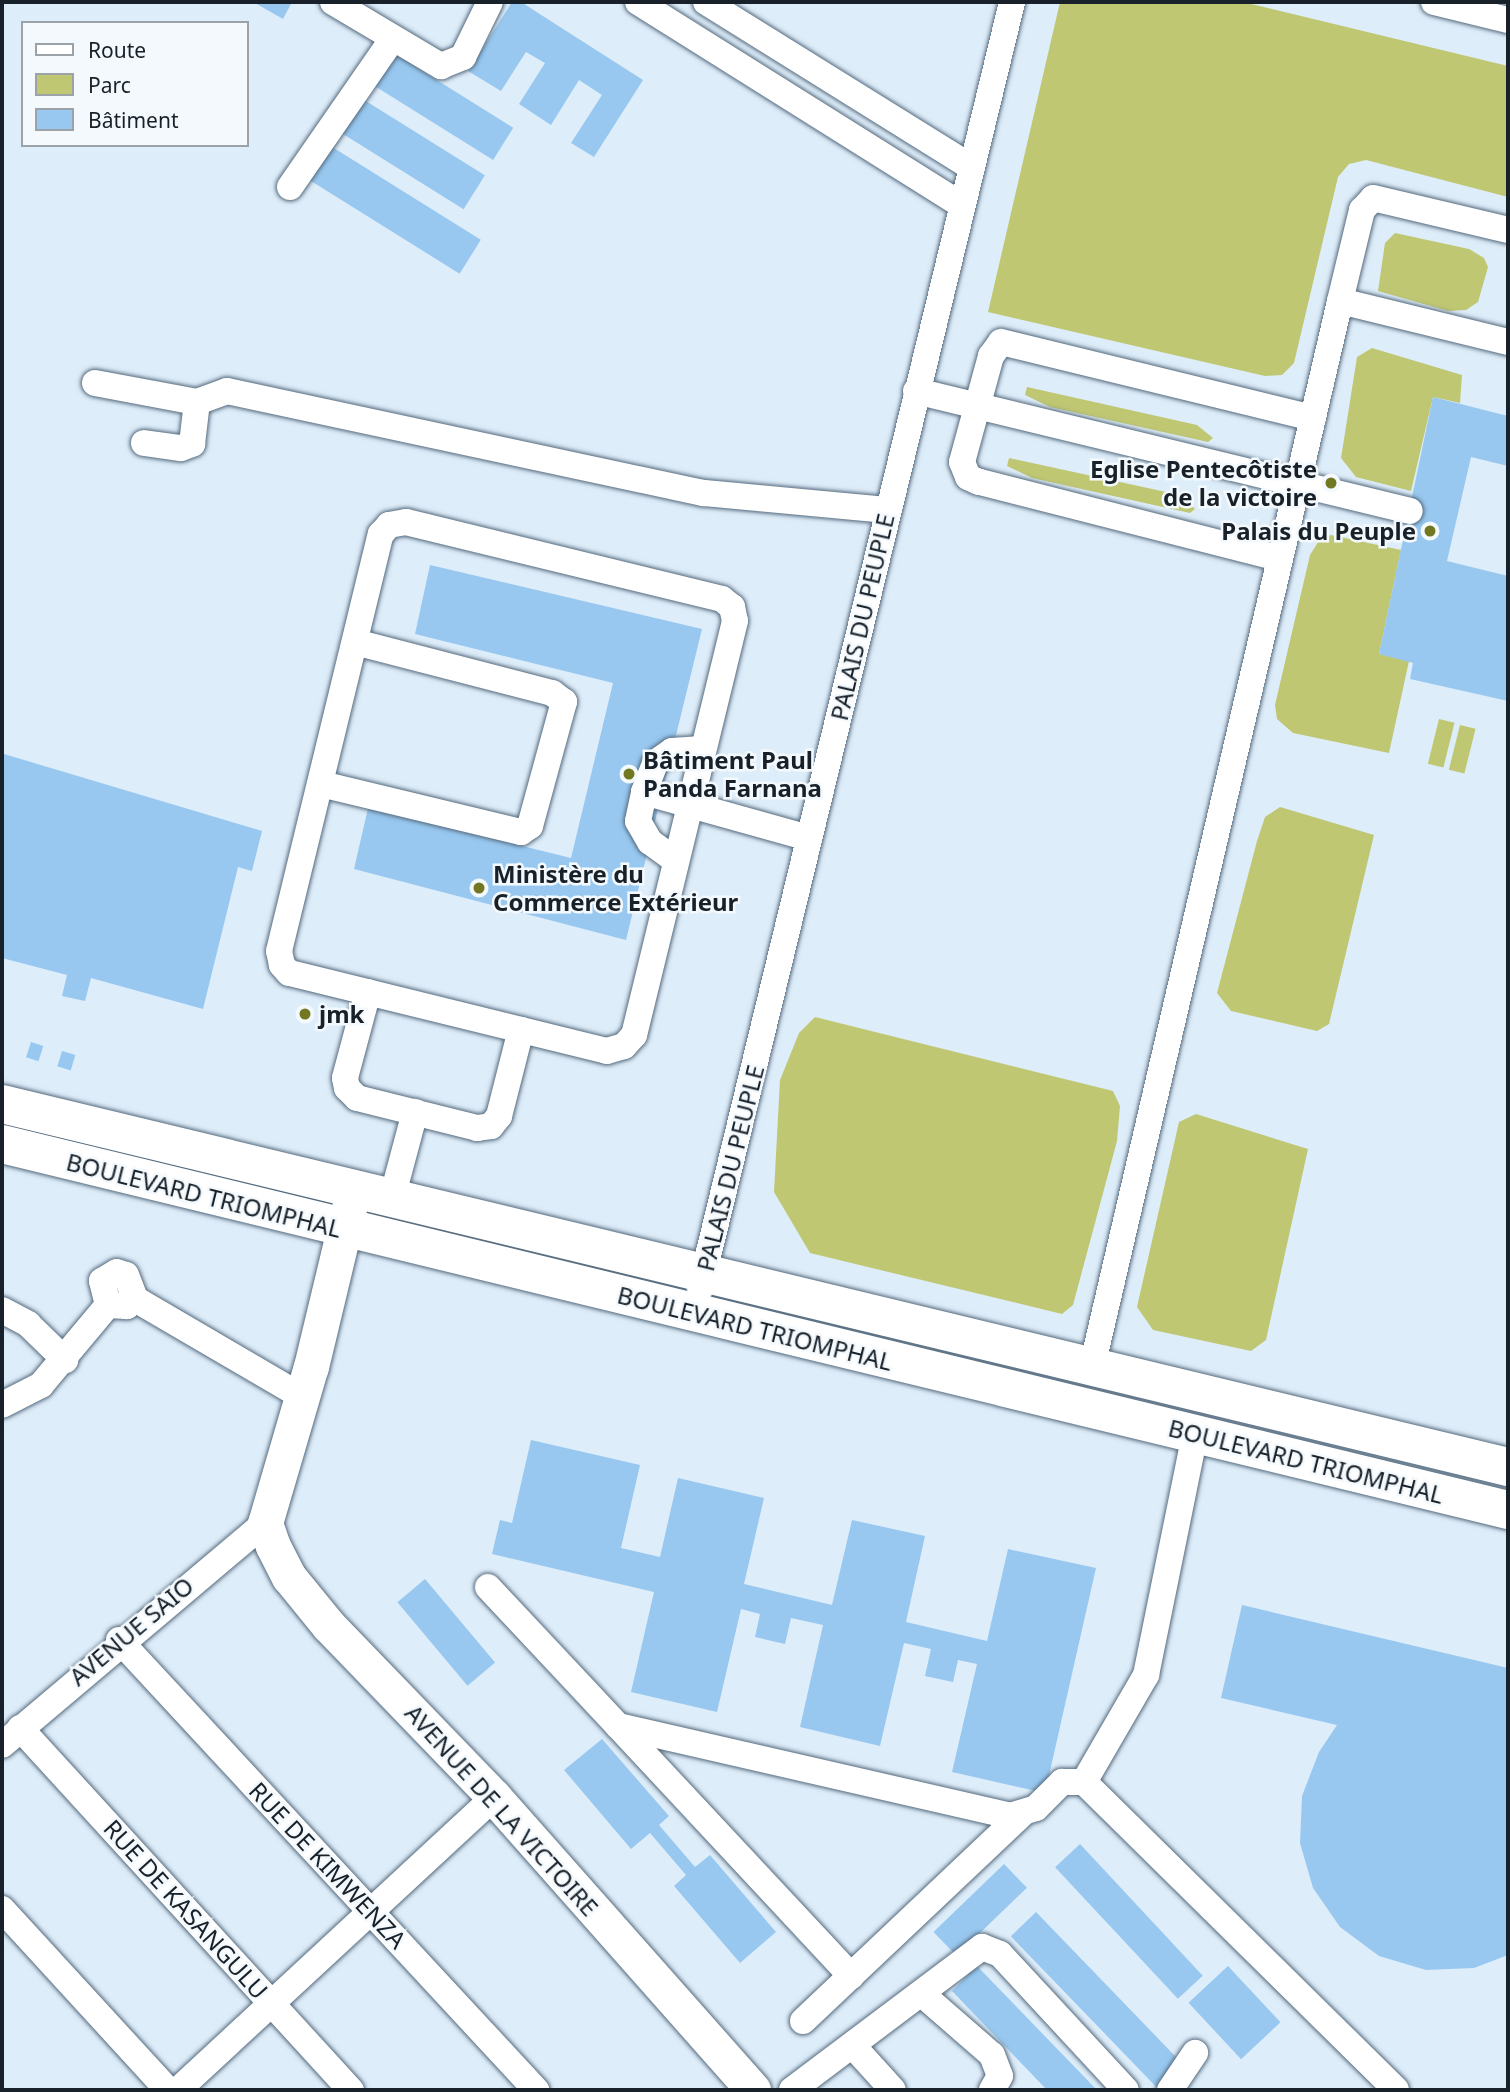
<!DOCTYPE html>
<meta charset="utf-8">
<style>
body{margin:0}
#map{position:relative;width:1510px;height:2092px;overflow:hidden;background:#deedfa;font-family:"Noto Sans",sans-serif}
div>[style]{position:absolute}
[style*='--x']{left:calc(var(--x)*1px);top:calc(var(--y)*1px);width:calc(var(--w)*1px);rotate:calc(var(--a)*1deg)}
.green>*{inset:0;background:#bfc773;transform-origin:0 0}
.building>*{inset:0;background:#98c8f0;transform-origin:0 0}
.roads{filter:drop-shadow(0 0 2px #546a7d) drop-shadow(0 0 2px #546a7d)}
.minor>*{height:26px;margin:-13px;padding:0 13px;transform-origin:13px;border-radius:13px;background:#fff}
.major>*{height:35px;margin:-17.5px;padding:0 17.5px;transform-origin:17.5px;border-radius:17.5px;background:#fff}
.highway>*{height:38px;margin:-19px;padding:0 19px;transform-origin:19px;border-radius:19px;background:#fff}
.dots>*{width:19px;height:19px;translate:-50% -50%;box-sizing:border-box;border:4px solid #f4f9fd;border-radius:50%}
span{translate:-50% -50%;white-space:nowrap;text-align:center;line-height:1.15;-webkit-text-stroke:5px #f4f9fd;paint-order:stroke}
.poi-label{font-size:24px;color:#182129;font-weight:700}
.right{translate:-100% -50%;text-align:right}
.left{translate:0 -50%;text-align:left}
.street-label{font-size:24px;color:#182129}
.frame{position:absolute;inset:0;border:4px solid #182129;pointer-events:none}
.legend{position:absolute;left:21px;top:21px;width:228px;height:126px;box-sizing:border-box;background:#f4f9fd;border:2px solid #9ca3a8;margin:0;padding:9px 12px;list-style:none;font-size:21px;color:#182129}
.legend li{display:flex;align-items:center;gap:14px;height:35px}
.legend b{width:35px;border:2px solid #9ca3a8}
</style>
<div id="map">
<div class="green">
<div style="clip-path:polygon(1060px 2px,1243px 2px,1508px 66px,1508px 197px,1366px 160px,1349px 164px,1338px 177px,1294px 363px,1282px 375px,1265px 376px,988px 312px)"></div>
<div style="clip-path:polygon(1395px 233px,1469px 249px,1484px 258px,1488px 267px,1478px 302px,1466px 310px,1448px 311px,1378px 291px,1385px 243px)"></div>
<div style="clip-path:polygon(1372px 348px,1462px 375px,1460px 403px,1433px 397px,1411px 491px,1356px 477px,1341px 458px,1357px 357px)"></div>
<div style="clip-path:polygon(1027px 387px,1197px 425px,1213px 438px,1208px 442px,1050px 407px,1025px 395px)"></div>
<div style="clip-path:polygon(1009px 458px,1180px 495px,1195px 509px,1190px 513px,1032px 478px,1007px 466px)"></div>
<div style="clip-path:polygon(1331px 535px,1401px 550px,1379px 654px,1409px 661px,1389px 753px,1293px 733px,1277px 719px,1275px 705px,1310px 555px,1320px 539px)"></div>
<div style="left:1439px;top:719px;width:16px;height:46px;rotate:14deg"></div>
<div style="left:1460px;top:725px;width:16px;height:46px;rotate:14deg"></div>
<div style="clip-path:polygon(1280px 807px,1374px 835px,1329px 1024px,1317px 1031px,1231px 1011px,1217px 993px,1257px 841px,1265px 817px)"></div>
<div style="clip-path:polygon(815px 1017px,1113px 1091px,1120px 1106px,1117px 1141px,1073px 1305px,1062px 1314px,810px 1253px,774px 1192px,780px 1080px,799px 1033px)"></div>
<div style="clip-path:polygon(1196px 1114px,1308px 1149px,1266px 1340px,1251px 1351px,1153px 1330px,1137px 1307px,1179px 1122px)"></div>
</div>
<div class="building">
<div style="clip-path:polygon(253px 2px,292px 2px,283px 19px)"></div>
<div style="clip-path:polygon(512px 2px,521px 2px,643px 80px,594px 157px,571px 143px,602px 95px,579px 80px,551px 125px,519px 104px,545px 63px,526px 52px,501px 91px,468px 71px)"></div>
<div style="left:392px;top:52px;width:143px;height:38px;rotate:32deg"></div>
<div style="left:361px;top:98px;width:146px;height:40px;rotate:32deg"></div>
<div style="left:329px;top:145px;width:179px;height:40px;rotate:32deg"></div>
<div style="clip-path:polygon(1433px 397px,1508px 416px,1508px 466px,1471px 457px,1447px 561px,1508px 576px,1508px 701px,1410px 679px,1413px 663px,1379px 654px)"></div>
<div style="clip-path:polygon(430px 565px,702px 629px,626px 940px,354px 869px,368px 808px,571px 858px,613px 683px,415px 634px)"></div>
<div style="clip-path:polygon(4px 754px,262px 831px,252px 871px,238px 867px,203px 1009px,91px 978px,85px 1001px,62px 996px,67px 975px,2px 958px)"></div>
<div style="left:31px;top:1042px;width:13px;height:16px;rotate:18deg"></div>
<div style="left:62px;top:1051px;width:14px;height:16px;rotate:17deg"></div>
<div style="clip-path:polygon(531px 1440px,640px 1465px,621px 1548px,660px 1557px,678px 1478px,764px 1498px,744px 1584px,832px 1605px,852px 1520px,925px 1536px,906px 1622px,987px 1641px,1008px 1549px,1096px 1568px,1045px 1793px,952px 1772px,977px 1664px,958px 1660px,953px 1682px,925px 1676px,931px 1649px,904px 1643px,880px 1746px,800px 1727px,823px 1625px,791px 1618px,785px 1644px,755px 1637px,760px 1614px,741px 1609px,717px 1712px,631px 1692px,654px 1592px,492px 1554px,500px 1520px,512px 1523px)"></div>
<div style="left:425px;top:1579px;width:109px;height:36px;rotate:50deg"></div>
<div style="clip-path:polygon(1242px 1605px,1508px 1668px,1508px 1955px,1474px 1968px,1426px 1970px,1379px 1956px,1340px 1927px,1313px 1888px,1300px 1843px,1302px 1796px,1319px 1752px,1337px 1725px,1221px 1698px)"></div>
<div style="clip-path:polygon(602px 1739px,669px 1816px,659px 1825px,695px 1867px,710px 1855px,776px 1932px,740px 1963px,674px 1886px,686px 1875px,650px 1833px,631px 1849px,564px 1770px)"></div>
<div style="left:1080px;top:1844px;width:180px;height:34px;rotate:47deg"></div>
<div style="left:1004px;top:1864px;width:33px;height:98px;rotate:46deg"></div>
<div style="left:1036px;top:1912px;width:216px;height:35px;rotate:46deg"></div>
<div style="clip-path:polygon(977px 1966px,1097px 2090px,1047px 2090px,952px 1991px)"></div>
<div style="left:1228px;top:1966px;width:77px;height:54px;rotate:47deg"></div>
</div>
<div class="roads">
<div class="minor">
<div style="--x:333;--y:2;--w:126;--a:30.7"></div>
<div style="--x:441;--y:66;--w:24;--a:-22"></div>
<div style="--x:463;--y:57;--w:61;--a:-63.9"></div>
<div style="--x:638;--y:2;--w:382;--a:32.1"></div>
<div style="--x:706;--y:2;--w:312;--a:31.9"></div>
<div style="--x:1434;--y:2;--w:76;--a:13.7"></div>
<div style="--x:290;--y:187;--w:181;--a:-55.3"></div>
<div style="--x:1340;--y:301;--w:94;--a:-76.4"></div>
<div style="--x:1362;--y:210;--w:16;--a:-47"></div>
<div style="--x:1373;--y:198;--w:139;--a:13.3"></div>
<div style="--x:95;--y:383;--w:104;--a:10.6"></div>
<div style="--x:197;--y:402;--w:32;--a:-20"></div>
<div style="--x:227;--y:391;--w:488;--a:12.1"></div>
<div style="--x:704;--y:493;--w:184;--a:5.3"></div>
<div style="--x:916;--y:391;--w:508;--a:13.65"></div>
<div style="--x:144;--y:443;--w:37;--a:8"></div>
<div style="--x:181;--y:448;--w:12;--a:-20"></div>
<div style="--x:192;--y:444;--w:42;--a:-83.2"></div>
<div style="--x:406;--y:522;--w:325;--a:13.7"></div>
<div style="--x:722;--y:599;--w:13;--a:39"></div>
<div style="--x:732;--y:607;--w:14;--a:78"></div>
<div style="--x:735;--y:621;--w:426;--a:103.7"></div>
<div style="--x:634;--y:1035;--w:15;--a:132"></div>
<div style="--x:624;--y:1046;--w:18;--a:164"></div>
<div style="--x:607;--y:1051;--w:327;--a:-166.2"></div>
<div style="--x:289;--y:973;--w:11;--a:-131"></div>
<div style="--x:282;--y:965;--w:14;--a:-102"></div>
<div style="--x:279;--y:951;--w:429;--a:-76.3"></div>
<div style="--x:381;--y:534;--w:12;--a:-48"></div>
<div style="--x:389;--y:525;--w:17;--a:-10"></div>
<div style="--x:1278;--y:558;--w:309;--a:-165.7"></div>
<div style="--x:979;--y:482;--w:12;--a:-156"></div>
<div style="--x:968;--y:477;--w:16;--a:-112"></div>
<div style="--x:962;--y:462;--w:110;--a:-74.7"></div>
<div style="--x:991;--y:356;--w:17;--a:-54"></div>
<div style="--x:1001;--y:342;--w:321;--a:13.7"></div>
<div style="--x:321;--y:784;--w:206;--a:13.5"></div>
<div style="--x:521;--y:832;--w:11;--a:-34"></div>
<div style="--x:530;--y:826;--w:129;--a:-74.7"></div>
<div style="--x:564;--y:702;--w:15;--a:-143"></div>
<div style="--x:552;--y:693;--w:203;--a:-165.5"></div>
<div style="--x:644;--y:792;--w:171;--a:15.6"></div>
<div style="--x:675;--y:860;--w:31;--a:-144"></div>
<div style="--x:650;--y:842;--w:24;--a:-120"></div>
<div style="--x:638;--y:821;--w:30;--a:-78"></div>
<div style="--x:644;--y:792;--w:31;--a:-69"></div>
<div style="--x:655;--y:763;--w:21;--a:-35"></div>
<div style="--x:672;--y:751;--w:30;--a:-4"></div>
<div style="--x:368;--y:992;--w:89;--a:105"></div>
<div style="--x:345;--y:1078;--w:10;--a:79"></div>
<div style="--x:347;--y:1088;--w:14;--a:45"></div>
<div style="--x:357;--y:1098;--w:124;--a:14"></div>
<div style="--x:477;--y:1128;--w:14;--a:-8"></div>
<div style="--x:491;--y:1126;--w:13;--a:-51"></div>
<div style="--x:499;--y:1116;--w:89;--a:-75.7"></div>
<div style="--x:392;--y:1198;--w:89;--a:-75"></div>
<div style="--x:700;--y:1289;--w:1324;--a:-76.37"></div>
<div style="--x:135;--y:1299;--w:11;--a:139"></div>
<div style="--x:127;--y:1306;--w:19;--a:-177"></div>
<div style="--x:108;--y:1305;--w:25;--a:-104"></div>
<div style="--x:102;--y:1281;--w:17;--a:-31"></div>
<div style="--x:117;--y:1272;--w:9;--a:18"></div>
<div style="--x:126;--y:1275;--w:26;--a:69"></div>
<div style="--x:135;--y:1299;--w:194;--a:30.3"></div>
<div style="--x:2;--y:1310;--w:30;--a:28"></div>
<div style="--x:28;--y:1324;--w:52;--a:44.2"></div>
<div style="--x:1092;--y:1367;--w:1094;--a:-76.9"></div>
<div style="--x:1340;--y:301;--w:173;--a:13.7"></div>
<div style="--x:2;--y:1405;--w:44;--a:-27.1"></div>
<div style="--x:41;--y:1385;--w:104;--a:-50.1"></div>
<div style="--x:488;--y:1587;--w:190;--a:46.9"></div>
<div style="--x:618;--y:1726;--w:402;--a:12.9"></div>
<div style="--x:1010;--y:1816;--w:27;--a:-17"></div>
<div style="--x:1036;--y:1808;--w:37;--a:-45"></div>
<div style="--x:1062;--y:1782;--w:22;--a:0"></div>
<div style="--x:1084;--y:1782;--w:438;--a:44.6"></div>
<div style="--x:119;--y:1640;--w:614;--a:47.18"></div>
<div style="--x:618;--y:1726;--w:342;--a:47"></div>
<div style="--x:20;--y:1728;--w:491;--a:47.6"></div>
<div style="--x:2;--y:1745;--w:344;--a:-40.2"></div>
<div style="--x:1084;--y:1782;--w:124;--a:-59.9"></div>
<div style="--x:1146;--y:1675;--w:245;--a:-78.5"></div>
<div style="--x:2;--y:1909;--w:246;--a:47.5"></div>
<div style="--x:923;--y:1995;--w:91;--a:41"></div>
<div style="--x:992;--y:2055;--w:22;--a:69"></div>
<div style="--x:1000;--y:2076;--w:16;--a:120"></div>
<div style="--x:803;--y:2021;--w:301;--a:-43.4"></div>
<div style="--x:853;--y:2046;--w:59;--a:47.7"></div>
<div style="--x:178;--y:2090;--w:431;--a:-42.8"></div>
<div style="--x:792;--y:2090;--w:238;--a:-37"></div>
<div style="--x:982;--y:1947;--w:19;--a:21"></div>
<div style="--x:1000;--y:1954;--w:185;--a:47.2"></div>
<div style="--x:1170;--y:2090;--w:45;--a:-56"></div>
</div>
<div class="major">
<div style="--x:351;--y:1200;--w:171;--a:103.5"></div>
<div style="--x:311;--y:1366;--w:164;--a:106.3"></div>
<div style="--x:265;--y:1523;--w:24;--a:71"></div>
<div style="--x:273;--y:1546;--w:35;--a:63"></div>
<div style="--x:289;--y:1577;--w:63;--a:50.8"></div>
<div style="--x:329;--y:1626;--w:238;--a:46"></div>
<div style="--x:494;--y:1797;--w:391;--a:48.5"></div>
</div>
<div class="highway">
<div style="--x:2;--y:1104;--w:1549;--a:13.55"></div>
<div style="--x:2;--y:1144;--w:1550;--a:13.66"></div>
</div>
</div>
<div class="dots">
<div style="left:1331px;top:483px;background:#727821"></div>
<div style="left:1430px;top:531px;background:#727821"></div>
<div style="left:629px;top:774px;background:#727821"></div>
<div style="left:479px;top:888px;background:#727821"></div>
<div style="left:305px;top:1014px;background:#727821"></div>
</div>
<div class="poi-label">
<span class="right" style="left:1317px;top:483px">Eglise Pentecôtiste<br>de la victoire</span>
<span class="right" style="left:1416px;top:531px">Palais du Peuple</span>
<span class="left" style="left:643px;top:774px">Bâtiment Paul<br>Panda Farnana</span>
<span class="left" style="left:493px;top:888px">Ministère du<br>Commerce Extérieur</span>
<span class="left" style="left:319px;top:1014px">jmk</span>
</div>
<div class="street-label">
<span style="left:862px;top:617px;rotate:-77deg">PALAIS DU PEUPLE</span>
<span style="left:730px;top:1168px;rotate:-76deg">PALAIS DU PEUPLE</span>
<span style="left:204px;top:1195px;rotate:14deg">BOULEVARD TRIOMPHAL</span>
<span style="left:755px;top:1328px;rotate:14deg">BOULEVARD TRIOMPHAL</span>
<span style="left:1306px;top:1461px;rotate:14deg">BOULEVARD TRIOMPHAL</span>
<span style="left:131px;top:1631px;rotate:-40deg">AVENUE SAIO</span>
<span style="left:502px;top:1810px;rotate:48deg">AVENUE DE LA VICTOIRE</span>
<span style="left:328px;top:1865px;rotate:47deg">RUE DE KIMWENZA</span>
<span style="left:186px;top:1909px;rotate:48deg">RUE DE KASANGULU</span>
</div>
<div class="frame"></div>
<ul class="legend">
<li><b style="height:9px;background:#fff"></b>Route</li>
<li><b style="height:19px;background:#bfc773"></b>Parc</li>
<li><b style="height:19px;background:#98c8f0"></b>Bâtiment</li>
</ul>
</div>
